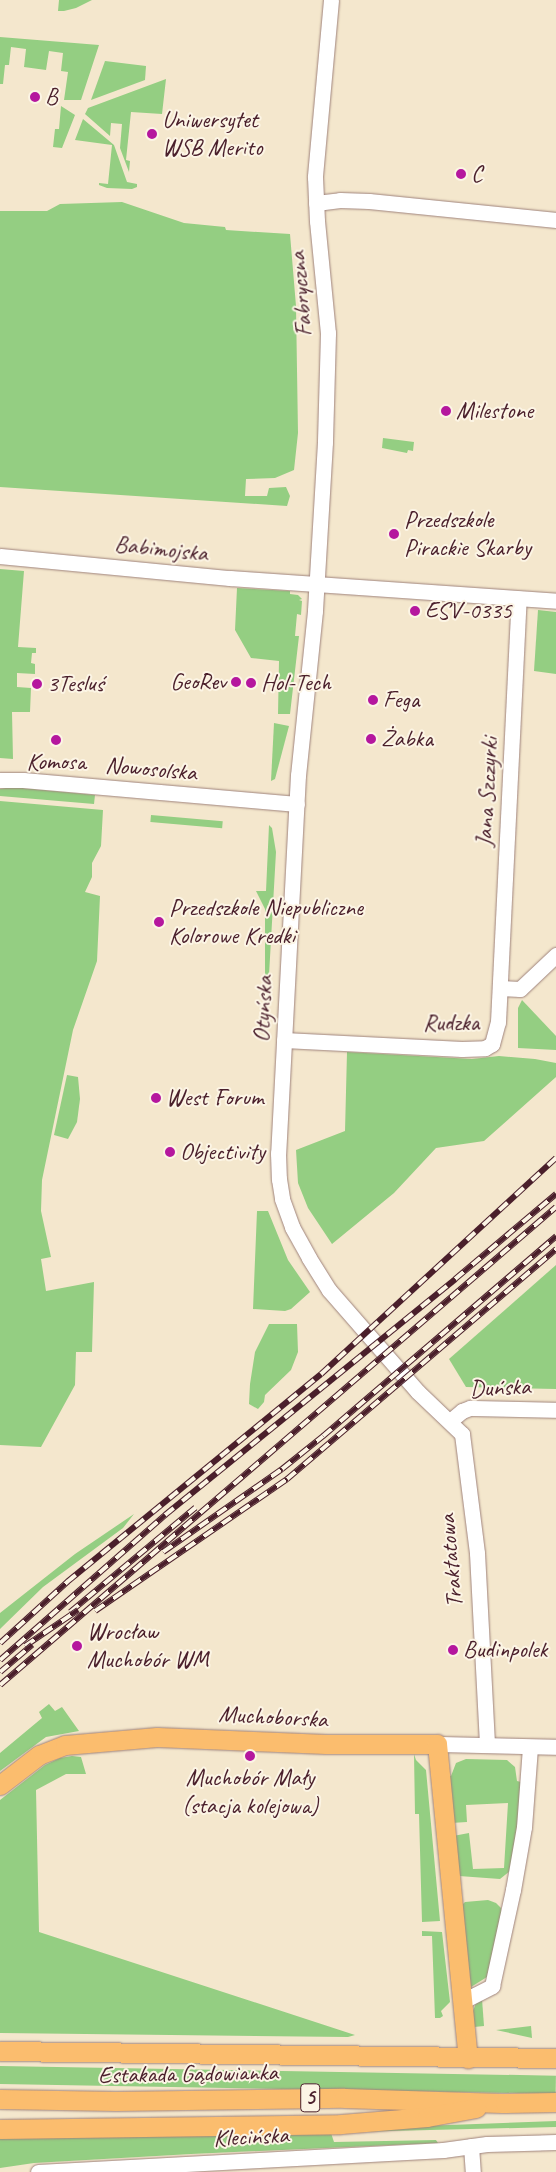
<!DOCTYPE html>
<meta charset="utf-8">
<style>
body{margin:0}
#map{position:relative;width:556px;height:2172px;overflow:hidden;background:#f4e7cd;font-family:Caveat,sans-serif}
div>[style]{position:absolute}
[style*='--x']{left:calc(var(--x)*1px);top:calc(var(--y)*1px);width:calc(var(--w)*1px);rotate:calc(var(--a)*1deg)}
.green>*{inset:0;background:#94ce82;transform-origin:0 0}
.roads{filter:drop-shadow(0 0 1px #9f837c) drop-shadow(0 0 1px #9f837c)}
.minor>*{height:15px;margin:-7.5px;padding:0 7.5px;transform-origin:7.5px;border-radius:7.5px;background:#fff}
.major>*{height:19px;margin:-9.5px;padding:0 9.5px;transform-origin:9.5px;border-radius:9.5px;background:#fbbd6e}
.rail>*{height:5.5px;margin-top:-2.75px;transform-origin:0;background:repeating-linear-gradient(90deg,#fcf5e5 0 11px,#4a1f2b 0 22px);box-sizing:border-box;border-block:1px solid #4a1f2b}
.dots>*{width:14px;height:14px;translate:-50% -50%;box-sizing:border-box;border:2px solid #fcf5e5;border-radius:50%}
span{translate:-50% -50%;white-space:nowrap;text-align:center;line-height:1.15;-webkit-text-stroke:4px #fcf5e5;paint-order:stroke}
.shield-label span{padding:1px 4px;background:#fcf5e5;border:1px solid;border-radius:4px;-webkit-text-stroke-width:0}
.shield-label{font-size:22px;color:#4a1f2b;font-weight:700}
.poi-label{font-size:24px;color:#4a1f2b}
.left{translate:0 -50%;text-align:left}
.right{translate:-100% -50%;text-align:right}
.street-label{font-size:24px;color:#4a1f2b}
</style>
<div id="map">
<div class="green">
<div style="clip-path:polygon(59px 0,92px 0,76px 8px,64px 11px,58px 11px)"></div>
<div style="clip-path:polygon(0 37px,99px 45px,81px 100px,64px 100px,68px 72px,61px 71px,63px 53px,49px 51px,46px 70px,24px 67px,26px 49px,11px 47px,9px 65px,5px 65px,3px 84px,0 84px)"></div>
<div style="clip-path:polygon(105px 61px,146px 66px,145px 80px,91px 100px)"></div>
<div style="clip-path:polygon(166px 79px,162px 114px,131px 112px,126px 160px,130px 161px,129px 172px,120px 148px,122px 124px,111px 123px,110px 136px,85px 114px,88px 108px)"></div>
<div style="clip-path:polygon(61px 106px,75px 115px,62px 148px,53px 147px,55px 129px,59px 129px)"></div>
<div style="clip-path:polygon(83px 119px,114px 145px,127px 182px,137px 184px,137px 187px,132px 189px,107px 188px,99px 185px,99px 183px,108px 184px,112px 145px,75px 140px)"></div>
<div style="clip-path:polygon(122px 202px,184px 223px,225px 227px,226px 230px,290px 234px,296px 306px,298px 433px,294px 470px,275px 478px,246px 479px,245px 496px,267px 496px,269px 488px,286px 487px,290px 496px,287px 506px,0 487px,0 211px,47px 211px,60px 204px)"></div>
<div style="clip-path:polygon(383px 438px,414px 442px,413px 451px,408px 450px,407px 453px,382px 448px)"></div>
<div style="clip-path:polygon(0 569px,24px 571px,18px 647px,36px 648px,36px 653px,32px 653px,31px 663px,35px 664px,35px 674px,17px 673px,17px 687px,31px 688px,30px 712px,12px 712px,13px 759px,0 758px)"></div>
<div style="clip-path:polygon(237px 588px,290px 591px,290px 594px,298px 595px,302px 599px,299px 600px,302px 601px,301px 615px,297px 614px,295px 636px,299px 636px,290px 714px,278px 714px,279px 661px,251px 658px,235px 630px)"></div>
<div style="clip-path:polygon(538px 610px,556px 612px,556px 674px,534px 671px)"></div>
<div style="clip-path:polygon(274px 723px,289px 726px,275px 779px,271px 781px)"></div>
<div style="clip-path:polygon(12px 787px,95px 795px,94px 804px,0 796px,0 789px)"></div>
<div style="clip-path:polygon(0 801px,103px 810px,101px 846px,92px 863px,92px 877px,85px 892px,100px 896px,97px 961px,73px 1030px,42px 1180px,41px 1211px,51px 1257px,41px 1259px,46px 1291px,94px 1282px,92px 1352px,76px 1352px,75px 1385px,41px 1447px,0 1445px)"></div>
<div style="left:151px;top:815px;width:72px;height:7px;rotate:5deg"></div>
<div style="clip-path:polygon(269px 825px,272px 828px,276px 852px,269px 975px,265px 975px,265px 909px,256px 891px,266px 891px)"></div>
<div style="clip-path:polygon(522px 1000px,556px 1036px,556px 1050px,518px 1048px,518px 1008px)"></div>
<div style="clip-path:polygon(347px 1052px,472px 1059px,499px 1056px,535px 1059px,556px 1063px,556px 1077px,484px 1141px,436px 1148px,394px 1193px,332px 1244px,308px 1208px,298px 1183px,296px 1150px,345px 1131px)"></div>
<div style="clip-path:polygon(67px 1075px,78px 1077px,80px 1099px,77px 1122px,68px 1139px,54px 1135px)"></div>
<div style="clip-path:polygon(257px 1211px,268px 1211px,288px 1260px,310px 1292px,291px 1309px,285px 1311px,253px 1309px)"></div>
<div style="clip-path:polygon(556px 1265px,556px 1389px,466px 1387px,449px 1359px)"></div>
<div style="clip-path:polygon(269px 1324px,297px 1324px,298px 1352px,291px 1370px,265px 1395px,264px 1402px,258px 1409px,249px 1404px,250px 1384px,255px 1352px)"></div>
<div style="clip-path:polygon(134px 1514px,123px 1528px,43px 1587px,0 1629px,0 1613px,75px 1554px)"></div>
<div style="clip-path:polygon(49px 1704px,55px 1711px,62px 1707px,79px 1731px,46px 1737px,0 1771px,0 1753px,42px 1718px,39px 1712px)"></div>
<div style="clip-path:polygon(414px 1754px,416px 1760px,426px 1770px,440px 1921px,422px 1922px,419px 1814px,415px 1814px)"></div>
<div style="clip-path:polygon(72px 1756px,81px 1757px,86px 1774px,66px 1774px,36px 1790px,39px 1932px,355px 2035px,348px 2037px,0 2033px,0 1800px,45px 1765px,60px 1758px)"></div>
<div style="clip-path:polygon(466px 1759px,507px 1760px,515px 1767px,517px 1781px,521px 1782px,518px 1820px,510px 1871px,500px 1879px,459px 1876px,453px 1836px,469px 1833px,473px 1869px,504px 1868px,508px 1803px,466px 1805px,467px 1822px,451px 1823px,447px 1776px,451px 1776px,456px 1763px)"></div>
<div style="clip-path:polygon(488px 1900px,496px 1903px,501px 1908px,501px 1914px,487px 1977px,471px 1987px,462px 1905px,465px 1902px)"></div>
<div style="clip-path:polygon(422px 1931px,442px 1932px,450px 2002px,441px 2011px,443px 2016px,440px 2018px,435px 2018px,432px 1936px,422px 1936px)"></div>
<div style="clip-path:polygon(482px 1999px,484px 2026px,474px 2027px,473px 2011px,476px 2003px)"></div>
<div style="clip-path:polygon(531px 2026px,532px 2038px,496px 2030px)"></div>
<div style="left:0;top:2066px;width:556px;height:18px;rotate:1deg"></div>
<div style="clip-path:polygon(556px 2121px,556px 2127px,350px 2132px,422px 2126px)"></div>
<div style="clip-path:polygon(331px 2133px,334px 2142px,436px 2140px,438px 2143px,191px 2154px,34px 2163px,0 2168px,0 2136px)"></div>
</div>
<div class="roads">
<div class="minor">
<div style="--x:331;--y:0;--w:178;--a:95.2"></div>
<div style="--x:315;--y:177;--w:44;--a:87.4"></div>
<div style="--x:317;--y:221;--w:113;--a:84.4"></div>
<div style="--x:328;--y:333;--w:109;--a:91.6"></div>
<div style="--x:325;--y:442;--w:169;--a:93.4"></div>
<div style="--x:315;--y:611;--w:165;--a:95.9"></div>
<div style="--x:298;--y:775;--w:379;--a:93"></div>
<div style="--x:278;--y:1153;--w:26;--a:88"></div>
<div style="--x:279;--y:1179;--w:20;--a:81"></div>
<div style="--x:282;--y:1199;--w:30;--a:70"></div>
<div style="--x:292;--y:1227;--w:35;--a:61"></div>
<div style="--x:309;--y:1258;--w:38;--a:58"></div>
<div style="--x:329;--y:1290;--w:135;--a:48.9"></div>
<div style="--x:418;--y:1392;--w:61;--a:43.7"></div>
<div style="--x:462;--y:1434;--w:120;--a:82.8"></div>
<div style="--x:477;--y:1553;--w:192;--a:87"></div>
<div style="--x:316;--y:203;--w:24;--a:-7"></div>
<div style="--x:340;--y:200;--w:29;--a:2"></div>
<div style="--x:369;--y:201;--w:188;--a:5.8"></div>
<div style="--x:0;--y:556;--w:231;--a:5.5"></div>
<div style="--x:230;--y:578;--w:327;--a:4"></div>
<div style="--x:0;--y:780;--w:23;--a:0"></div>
<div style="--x:23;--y:780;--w:275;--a:5"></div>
<div style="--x:500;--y:988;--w:20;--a:3"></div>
<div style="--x:520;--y:989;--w:50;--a:-43.4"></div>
<div style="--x:284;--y:1040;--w:178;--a:2.9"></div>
<div style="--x:462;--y:1049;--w:23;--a:-2"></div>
<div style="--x:485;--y:1048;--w:8;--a:-30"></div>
<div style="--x:492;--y:1044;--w:23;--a:-75"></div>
<div style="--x:498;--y:1022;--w:424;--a:-87.2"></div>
<div style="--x:450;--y:1421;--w:16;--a:-40"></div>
<div style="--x:462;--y:1411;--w:9;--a:-21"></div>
<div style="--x:470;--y:1408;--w:86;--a:1.3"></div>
<div style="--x:437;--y:1744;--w:119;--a:1.4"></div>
<div style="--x:463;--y:2001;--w:33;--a:-27"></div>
<div style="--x:492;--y:1986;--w:98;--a:-77.7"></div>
<div style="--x:513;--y:1890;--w:64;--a:-80.1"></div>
<div style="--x:524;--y:1827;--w:80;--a:-85.7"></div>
<div style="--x:471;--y:2146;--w:26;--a:86"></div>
<div style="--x:38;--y:2172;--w:406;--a:-3.1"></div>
<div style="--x:443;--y:2150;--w:44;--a:-7.8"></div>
<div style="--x:487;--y:2144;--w:69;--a:-1.7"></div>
</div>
<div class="major">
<div style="--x:0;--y:1785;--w:49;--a:-37.6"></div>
<div style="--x:39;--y:1755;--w:28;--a:-21"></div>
<div style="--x:65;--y:1745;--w:92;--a:-5"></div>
<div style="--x:157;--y:1737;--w:169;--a:2.4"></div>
<div style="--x:326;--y:1744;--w:111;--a:0"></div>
<div style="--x:437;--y:1744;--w:316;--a:84.4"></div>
<div style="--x:0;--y:2051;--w:556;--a:0.72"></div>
<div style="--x:0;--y:2099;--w:116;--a:1"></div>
<div style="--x:116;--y:2101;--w:228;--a:-0.8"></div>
<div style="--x:344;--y:2098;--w:161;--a:1.8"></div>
<div style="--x:505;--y:2103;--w:51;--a:-1.1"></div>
<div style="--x:0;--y:2129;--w:341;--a:-0.8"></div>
<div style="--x:341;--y:2124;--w:86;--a:-4.7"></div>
<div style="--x:427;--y:2117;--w:50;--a:-10.4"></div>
</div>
</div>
<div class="rail">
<div style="--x:163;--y:1552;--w:145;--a:-34.9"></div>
<div style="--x:282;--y:1469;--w:53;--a:-38.8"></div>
<div style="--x:323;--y:1436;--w:307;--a:-40.6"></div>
<div style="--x:95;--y:1611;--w:233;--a:-34.5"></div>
<div style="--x:287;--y:1479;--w:354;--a:-40.5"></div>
<div style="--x:70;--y:1612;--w:163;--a:-39.8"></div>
<div style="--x:0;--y:1643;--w:91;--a:-42.3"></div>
<div style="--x:67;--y:1582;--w:328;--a:-39.3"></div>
<div style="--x:321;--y:1374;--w:319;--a:-42.6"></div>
<div style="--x:25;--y:1646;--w:64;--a:-34.2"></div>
<div style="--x:0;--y:1660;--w:220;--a:-41.3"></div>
<div style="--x:165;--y:1515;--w:374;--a:-39.1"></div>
<div style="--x:455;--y:1279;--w:132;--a:-40.1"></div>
<div style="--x:0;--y:1672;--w:42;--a:-40.2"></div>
<div style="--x:0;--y:1685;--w:733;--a:-40.69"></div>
</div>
<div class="dots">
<div style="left:35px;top:97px;background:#b5179e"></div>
<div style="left:152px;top:134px;background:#b5179e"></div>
<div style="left:461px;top:174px;background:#b5179e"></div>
<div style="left:446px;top:411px;background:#b5179e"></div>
<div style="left:394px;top:534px;background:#b5179e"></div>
<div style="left:415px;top:611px;background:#b5179e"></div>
<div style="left:236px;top:682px;background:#b5179e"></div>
<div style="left:251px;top:683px;background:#b5179e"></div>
<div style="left:37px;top:684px;background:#b5179e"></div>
<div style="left:373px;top:700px;background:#b5179e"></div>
<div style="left:371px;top:739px;background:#b5179e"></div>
<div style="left:56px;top:740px;background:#b5179e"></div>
<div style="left:159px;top:922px;background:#b5179e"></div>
<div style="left:156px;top:1098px;background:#b5179e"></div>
<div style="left:170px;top:1152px;background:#b5179e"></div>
<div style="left:77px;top:1646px;background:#b5179e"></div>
<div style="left:453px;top:1650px;background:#b5179e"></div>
<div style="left:250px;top:1756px;background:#b5179e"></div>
</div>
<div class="shield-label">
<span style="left:310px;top:2098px">5</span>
</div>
<div class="poi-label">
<span class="left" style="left:45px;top:97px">B</span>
<span class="left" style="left:162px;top:134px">Uniwersytet<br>WSB Merito</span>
<span class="left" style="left:471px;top:174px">C</span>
<span class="left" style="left:456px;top:411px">Milestone</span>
<span class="left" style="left:404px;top:534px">Przedszkole<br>Pirackie Skarby</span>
<span class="left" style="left:425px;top:611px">ESV-0335</span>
<span class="right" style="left:226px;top:682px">GeoRev</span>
<span class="left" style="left:261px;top:683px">Hol-Tech</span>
<span class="left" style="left:47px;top:684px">3Tesluś</span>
<span class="left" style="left:383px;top:700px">Fega</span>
<span class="left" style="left:381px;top:739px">Żabka</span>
<span style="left:56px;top:762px">Komosa</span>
<span class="left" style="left:169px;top:922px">Przedszkole Niepubliczne<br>Kolorowe Kredki</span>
<span class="left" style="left:166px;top:1098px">West Forum</span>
<span class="left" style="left:180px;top:1152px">Objectivity</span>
<span class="left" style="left:87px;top:1646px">Wrocław<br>Muchobór WM</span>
<span class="left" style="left:463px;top:1650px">Budinpolek</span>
<span style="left:250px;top:1792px">Muchobór Mały<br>(stacja kolejowa)</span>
</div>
<div class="street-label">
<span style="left:301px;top:294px;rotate:-95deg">Fabryczna</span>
<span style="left:161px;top:549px;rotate:6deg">Babimojska</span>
<span style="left:151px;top:769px;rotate:5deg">Nowosolska</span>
<span style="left:487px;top:792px;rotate:-87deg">Jana Szczyrki</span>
<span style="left:263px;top:1009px;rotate:-87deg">Otyńska</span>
<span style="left:451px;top:1023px;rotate:-1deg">Rudzka</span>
<span style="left:500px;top:1388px;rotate:-3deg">Duńska</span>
<span style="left:451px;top:1561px;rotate:-95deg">Traktatowa</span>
<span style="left:273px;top:1717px;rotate:3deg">Muchoborska</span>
<span style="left:188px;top:2074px;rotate:-1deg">Estakada Gądowianka</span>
<span style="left:251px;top:2137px;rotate:-3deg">Klecińska</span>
</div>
</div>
